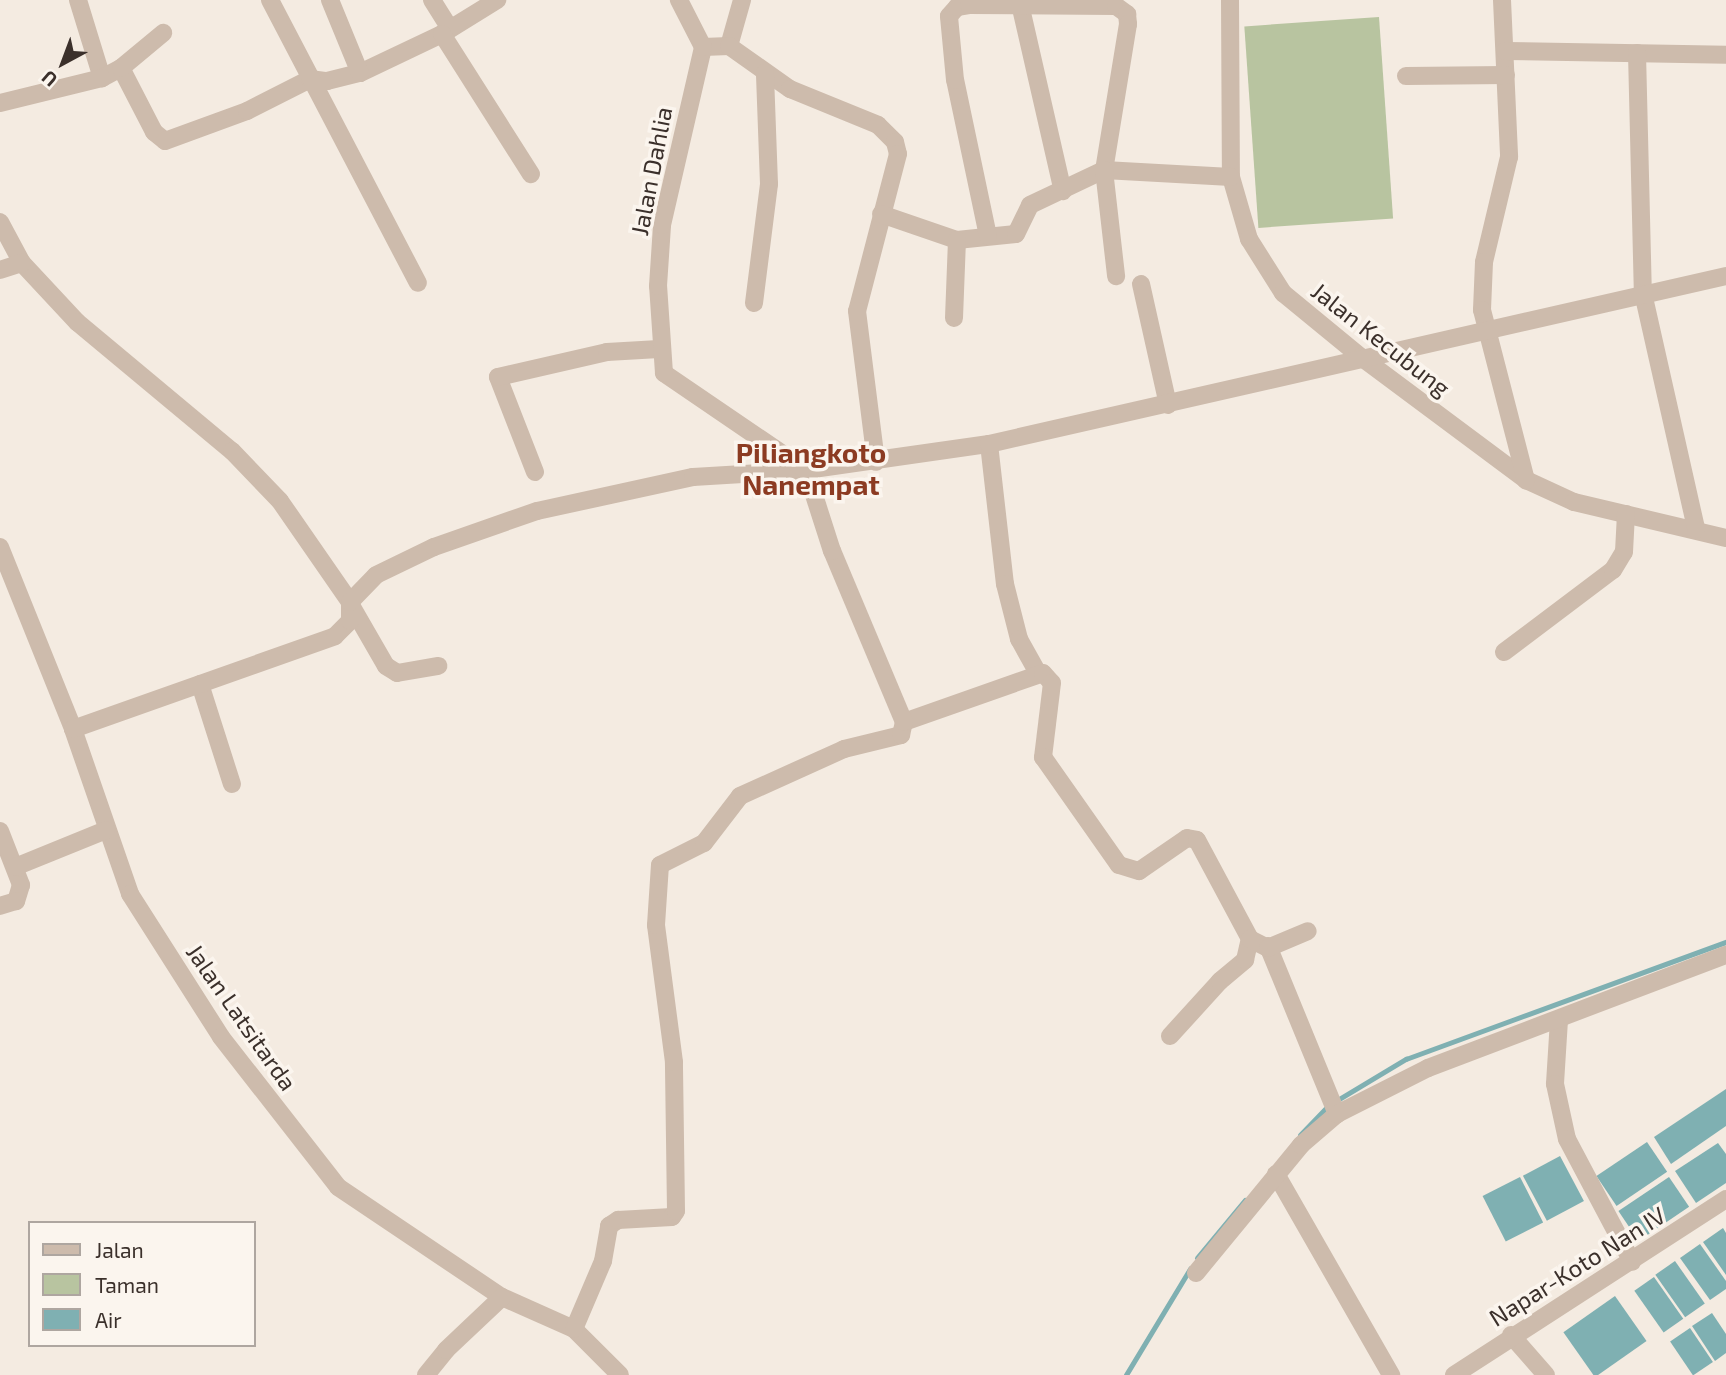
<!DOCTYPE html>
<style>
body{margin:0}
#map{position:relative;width:1726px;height:1375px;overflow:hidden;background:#f4ebe1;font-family:"Exo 2",sans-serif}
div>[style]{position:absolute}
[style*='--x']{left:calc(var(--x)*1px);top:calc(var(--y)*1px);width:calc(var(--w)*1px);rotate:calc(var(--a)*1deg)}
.green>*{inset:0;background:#b8c4a0;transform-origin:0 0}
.water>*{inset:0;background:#7fb0b2;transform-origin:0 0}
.stream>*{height:4.5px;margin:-2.25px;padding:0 2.25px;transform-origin:2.25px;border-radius:2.25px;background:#7fb0b2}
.minor>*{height:18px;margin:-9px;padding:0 9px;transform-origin:9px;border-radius:9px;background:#cdbbac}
span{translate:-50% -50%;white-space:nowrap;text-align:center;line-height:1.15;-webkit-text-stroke:7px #fbf5ee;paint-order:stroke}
.street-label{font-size:24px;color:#3b302b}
.quarter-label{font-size:28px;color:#8c3b22;font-weight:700}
.legend{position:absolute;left:28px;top:1221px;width:228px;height:126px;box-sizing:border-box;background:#fbf5ee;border:2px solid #aea6a0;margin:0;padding:9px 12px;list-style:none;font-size:21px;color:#3b302b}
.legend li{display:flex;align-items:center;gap:14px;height:35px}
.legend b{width:35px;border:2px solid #aea6a0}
.north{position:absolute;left:28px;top:28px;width:70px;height:70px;-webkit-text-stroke:5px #fbf5ee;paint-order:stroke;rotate:221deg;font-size:19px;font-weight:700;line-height:28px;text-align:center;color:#3b302b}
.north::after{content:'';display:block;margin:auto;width:24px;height:32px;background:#3b302b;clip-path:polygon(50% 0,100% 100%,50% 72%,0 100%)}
</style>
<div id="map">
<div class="green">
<div style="left:1379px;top:17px;width:202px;height:135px;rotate:86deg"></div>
</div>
<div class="water">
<div style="clip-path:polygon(1726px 1089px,1726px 1126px,1671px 1164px,1654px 1137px)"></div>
<div style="left:1647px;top:1142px;width:36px;height:61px;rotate:56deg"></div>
<div style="clip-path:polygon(1718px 1143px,1726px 1154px,1726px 1183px,1696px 1203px,1675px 1171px)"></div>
<div style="left:1560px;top:1156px;width:51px;height:42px;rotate:62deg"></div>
<div style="left:1520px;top:1177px;width:51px;height:42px;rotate:63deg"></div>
<div style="left:1669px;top:1177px;width:36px;height:61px;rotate:56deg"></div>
<div style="clip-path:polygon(1723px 1228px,1726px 1233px,1726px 1275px,1703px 1242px)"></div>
<div style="clip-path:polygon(1700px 1244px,1726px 1281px,1726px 1289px,1710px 1300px,1680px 1258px)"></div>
<div style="left:1675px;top:1261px;width:52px;height:24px;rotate:55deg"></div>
<div style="left:1654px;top:1277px;width:51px;height:24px;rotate:55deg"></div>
<div style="left:1615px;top:1296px;width:55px;height:63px;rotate:55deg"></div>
<div style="clip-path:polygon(1712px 1313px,1726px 1334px,1726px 1353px,1715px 1361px,1692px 1326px)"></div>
<div style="left:1690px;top:1328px;width:41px;height:24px;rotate:56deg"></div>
</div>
<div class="stream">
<div style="--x:1336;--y:1101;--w:82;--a:-31"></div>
<div style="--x:1406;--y:1059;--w:341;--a:-20.1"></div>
<div style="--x:1300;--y:1135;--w:40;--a:-46"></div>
<div style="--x:1197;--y:1258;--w:75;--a:-50.4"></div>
<div style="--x:1126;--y:1375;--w:124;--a:-58.9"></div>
</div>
<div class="minor">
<div style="--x:78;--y:0;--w:82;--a:72.9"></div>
<div style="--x:102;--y:78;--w:21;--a:-28"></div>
<div style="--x:121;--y:68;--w:72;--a:62.7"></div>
<div style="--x:154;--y:132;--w:14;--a:39"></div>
<div style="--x:165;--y:141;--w:87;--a:-20.1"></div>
<div style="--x:247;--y:111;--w:71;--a:-26.9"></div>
<div style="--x:310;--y:79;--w:17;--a:7"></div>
<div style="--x:327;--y:81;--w:34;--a:-14"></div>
<div style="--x:360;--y:73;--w:91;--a:-25.4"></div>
<div style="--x:442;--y:34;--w:65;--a:-31.7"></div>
<div style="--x:270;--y:0;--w:319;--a:62.4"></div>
<div style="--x:330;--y:0;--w:79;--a:67.7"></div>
<div style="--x:432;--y:0;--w:34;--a:58"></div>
<div style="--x:1230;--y:0;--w:177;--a:89.7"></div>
<div style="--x:1231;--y:177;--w:65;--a:73.8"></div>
<div style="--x:1249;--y:239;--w:64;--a:57.8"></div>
<div style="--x:1283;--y:293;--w:101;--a:39.4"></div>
<div style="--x:1361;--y:357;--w:206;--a:36.7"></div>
<div style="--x:1526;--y:480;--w:53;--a:24.6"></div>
<div style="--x:1574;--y:502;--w:156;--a:13.3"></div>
<div style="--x:1502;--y:0;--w:157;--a:87.4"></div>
<div style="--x:1509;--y:157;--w:108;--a:103.4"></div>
<div style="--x:1484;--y:262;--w:48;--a:92.4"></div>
<div style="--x:1482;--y:310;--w:176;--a:75.5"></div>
<div style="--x:1020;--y:4;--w:192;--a:77.1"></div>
<div style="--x:442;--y:34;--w:166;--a:57.6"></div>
<div style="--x:729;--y:46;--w:48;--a:-74.2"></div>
<div style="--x:703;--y:47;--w:26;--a:-2"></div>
<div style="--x:729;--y:46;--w:75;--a:35.2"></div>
<div style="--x:790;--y:89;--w:95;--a:22.2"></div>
<div style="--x:878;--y:125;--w:24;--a:45"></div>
<div style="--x:895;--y:142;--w:12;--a:76"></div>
<div style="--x:898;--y:154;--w:162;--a:104.6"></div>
<div style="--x:857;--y:311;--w:152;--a:82.8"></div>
<div style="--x:1505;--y:51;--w:221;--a:1"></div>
<div style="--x:1637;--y:53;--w:240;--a:88.6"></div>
<div style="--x:1643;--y:293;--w:242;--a:77.3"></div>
<div style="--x:121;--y:68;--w:55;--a:-39.8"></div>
<div style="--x:1406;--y:76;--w:100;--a:-0.6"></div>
<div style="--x:0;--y:103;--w:105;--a:-13.8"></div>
<div style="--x:881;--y:214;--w:80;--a:18.9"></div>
<div style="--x:957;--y:240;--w:59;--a:-5.8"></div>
<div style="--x:1016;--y:234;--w:32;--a:-64"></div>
<div style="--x:1030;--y:205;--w:82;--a:-25.3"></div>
<div style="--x:1104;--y:170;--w:127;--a:3.2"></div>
<div style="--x:0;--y:222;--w:47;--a:61.8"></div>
<div style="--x:22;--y:263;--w:81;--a:47"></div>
<div style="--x:77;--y:322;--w:202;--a:39.8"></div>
<div style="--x:232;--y:451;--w:69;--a:46.2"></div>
<div style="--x:280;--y:501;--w:123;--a:55.3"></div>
<div style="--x:988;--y:236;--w:159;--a:-101.9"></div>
<div style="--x:955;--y:80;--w:64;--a:-95.4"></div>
<div style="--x:949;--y:16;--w:12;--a:-48"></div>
<div style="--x:957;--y:7;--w:12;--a:-9"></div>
<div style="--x:969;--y:5;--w:147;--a:0.4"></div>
<div style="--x:1116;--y:6;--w:14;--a:36"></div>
<div style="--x:1127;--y:14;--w:10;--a:84"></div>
<div style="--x:1128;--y:24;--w:148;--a:99.3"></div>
<div style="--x:1104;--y:170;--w:107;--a:83.5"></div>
<div style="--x:0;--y:270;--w:23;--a:-18"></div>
<div style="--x:1141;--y:284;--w:124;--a:77.4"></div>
<div style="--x:754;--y:303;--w:120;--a:-82.8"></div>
<div style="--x:769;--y:184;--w:111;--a:-92.1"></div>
<div style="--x:954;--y:318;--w:78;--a:-87.8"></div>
<div style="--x:989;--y:444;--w:141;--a:83.5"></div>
<div style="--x:1005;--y:584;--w:57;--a:75.7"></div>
<div style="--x:1019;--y:639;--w:38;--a:61"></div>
<div style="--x:535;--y:472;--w:102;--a:-111.3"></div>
<div style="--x:498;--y:377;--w:112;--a:-12.9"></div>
<div style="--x:607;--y:352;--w:52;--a:-3.3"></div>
<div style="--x:0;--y:547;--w:196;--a:68.1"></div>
<div style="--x:73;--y:729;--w:175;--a:70.9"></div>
<div style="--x:130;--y:894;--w:169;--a:57.5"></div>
<div style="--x:221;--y:1037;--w:190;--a:52"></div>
<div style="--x:338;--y:1187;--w:197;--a:33.9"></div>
<div style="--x:502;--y:1297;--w:79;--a:24"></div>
<div style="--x:574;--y:1329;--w:65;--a:45"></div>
<div style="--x:352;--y:607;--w:68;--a:60"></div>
<div style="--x:386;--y:666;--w:13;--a:32"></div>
<div style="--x:397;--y:673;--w:42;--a:-9.7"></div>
<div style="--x:1504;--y:652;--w:136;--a:-37"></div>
<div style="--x:1613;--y:570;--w:21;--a:-59"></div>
<div style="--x:1624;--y:552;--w:38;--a:-87"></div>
<div style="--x:200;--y:684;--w:105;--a:72.3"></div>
<div style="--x:904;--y:722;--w:147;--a:-19.4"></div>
<div style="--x:1043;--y:673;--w:13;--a:48"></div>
<div style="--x:1052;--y:683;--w:75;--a:96.9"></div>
<div style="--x:1043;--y:757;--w:132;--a:54.9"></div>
<div style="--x:1119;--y:865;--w:21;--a:17"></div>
<div style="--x:1139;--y:871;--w:58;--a:-34.5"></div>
<div style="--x:1187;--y:838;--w:10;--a:11"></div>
<div style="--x:1197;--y:840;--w:112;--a:61.8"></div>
<div style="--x:73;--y:729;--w:278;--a:-19.5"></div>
<div style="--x:335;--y:636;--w:21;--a:-45"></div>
<div style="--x:350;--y:621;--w:19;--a:-90"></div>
<div style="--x:350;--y:602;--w:37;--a:-46"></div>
<div style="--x:376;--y:575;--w:64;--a:-25.8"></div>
<div style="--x:434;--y:547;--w:109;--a:-19.3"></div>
<div style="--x:537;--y:511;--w:160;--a:-12.3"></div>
<div style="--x:693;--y:477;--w:113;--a:-3.5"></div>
<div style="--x:806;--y:470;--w:185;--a:-8.1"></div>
<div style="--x:989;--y:444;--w:756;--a:-12.84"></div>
<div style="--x:0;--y:831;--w:58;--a:68.7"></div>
<div style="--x:21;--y:885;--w:17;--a:107"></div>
<div style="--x:16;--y:901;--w:17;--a:163"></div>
<div style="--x:15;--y:867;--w:98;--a:-22.1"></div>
<div style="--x:1268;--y:946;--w:182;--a:67.7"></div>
<div style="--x:1559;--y:1020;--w:64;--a:93.6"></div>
<div style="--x:1555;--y:1084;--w:56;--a:77.7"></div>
<div style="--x:1567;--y:1139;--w:139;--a:62.1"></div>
<div style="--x:1170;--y:1036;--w:74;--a:-47.7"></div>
<div style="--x:1220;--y:981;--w:33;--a:-40"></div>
<div style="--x:1245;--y:960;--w:22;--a:-77"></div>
<div style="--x:1250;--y:939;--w:20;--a:27"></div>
<div style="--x:1268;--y:948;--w:43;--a:-23"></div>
<div style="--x:1276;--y:1174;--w:232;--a:60.2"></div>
<div style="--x:1196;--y:1273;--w:166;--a:-50.6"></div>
<div style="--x:1301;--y:1145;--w:48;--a:-40.7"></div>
<div style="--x:1337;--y:1114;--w:102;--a:-26.8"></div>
<div style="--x:1428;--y:1068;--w:319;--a:-20.8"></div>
<div style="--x:574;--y:1329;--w:74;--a:-66.9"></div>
<div style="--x:603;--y:1261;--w:36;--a:-80"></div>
<div style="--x:609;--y:1226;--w:11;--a:-34"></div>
<div style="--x:618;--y:1220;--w:54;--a:-3.2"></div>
<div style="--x:672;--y:1217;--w:7;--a:-56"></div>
<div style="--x:676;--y:1211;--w:149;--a:-90.8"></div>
<div style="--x:674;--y:1062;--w:138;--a:-97.5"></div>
<div style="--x:656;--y:925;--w:60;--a:-86.2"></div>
<div style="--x:660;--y:865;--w:49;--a:-26.6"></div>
<div style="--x:704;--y:843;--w:59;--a:-52.5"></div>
<div style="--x:740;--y:796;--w:114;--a:-24.3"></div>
<div style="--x:844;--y:749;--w:59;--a:-13.8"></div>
<div style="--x:901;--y:735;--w:13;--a:-77"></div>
<div style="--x:904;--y:722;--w:186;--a:-112.8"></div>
<div style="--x:832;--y:551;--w:85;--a:-107.8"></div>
<div style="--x:806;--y:470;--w:172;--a:-145.7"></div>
<div style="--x:664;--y:373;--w:87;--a:-93.9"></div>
<div style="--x:658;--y:286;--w:61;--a:-86.2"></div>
<div style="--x:662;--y:225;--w:183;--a:-77"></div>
<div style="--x:703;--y:47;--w:53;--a:-117.1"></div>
<div style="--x:1511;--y:1335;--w:53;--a:48.8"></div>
<div style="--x:426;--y:1375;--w:32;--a:-51"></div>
<div style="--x:446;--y:1350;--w:77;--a:-43.4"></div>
<div style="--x:1454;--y:1375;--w:324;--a:-32.9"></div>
</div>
<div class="street-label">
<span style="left:651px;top:171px;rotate:-79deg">Jalan Dahlia</span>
<span style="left:1381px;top:339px;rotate:38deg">Jalan Kecubung</span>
<span style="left:242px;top:1017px;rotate:55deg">Jalan Latsitarda</span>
<span style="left:1577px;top:1266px;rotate:-32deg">Napar-Koto Nan IV</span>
</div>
<div class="quarter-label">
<span style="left:811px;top:468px">Piliangkoto<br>Nanempat</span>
</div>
<ul class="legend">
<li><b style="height:9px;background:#cdbbac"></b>Jalan</li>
<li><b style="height:19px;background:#b8c4a0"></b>Taman</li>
<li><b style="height:19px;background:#7fb0b2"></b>Air</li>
</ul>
<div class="north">U</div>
</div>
